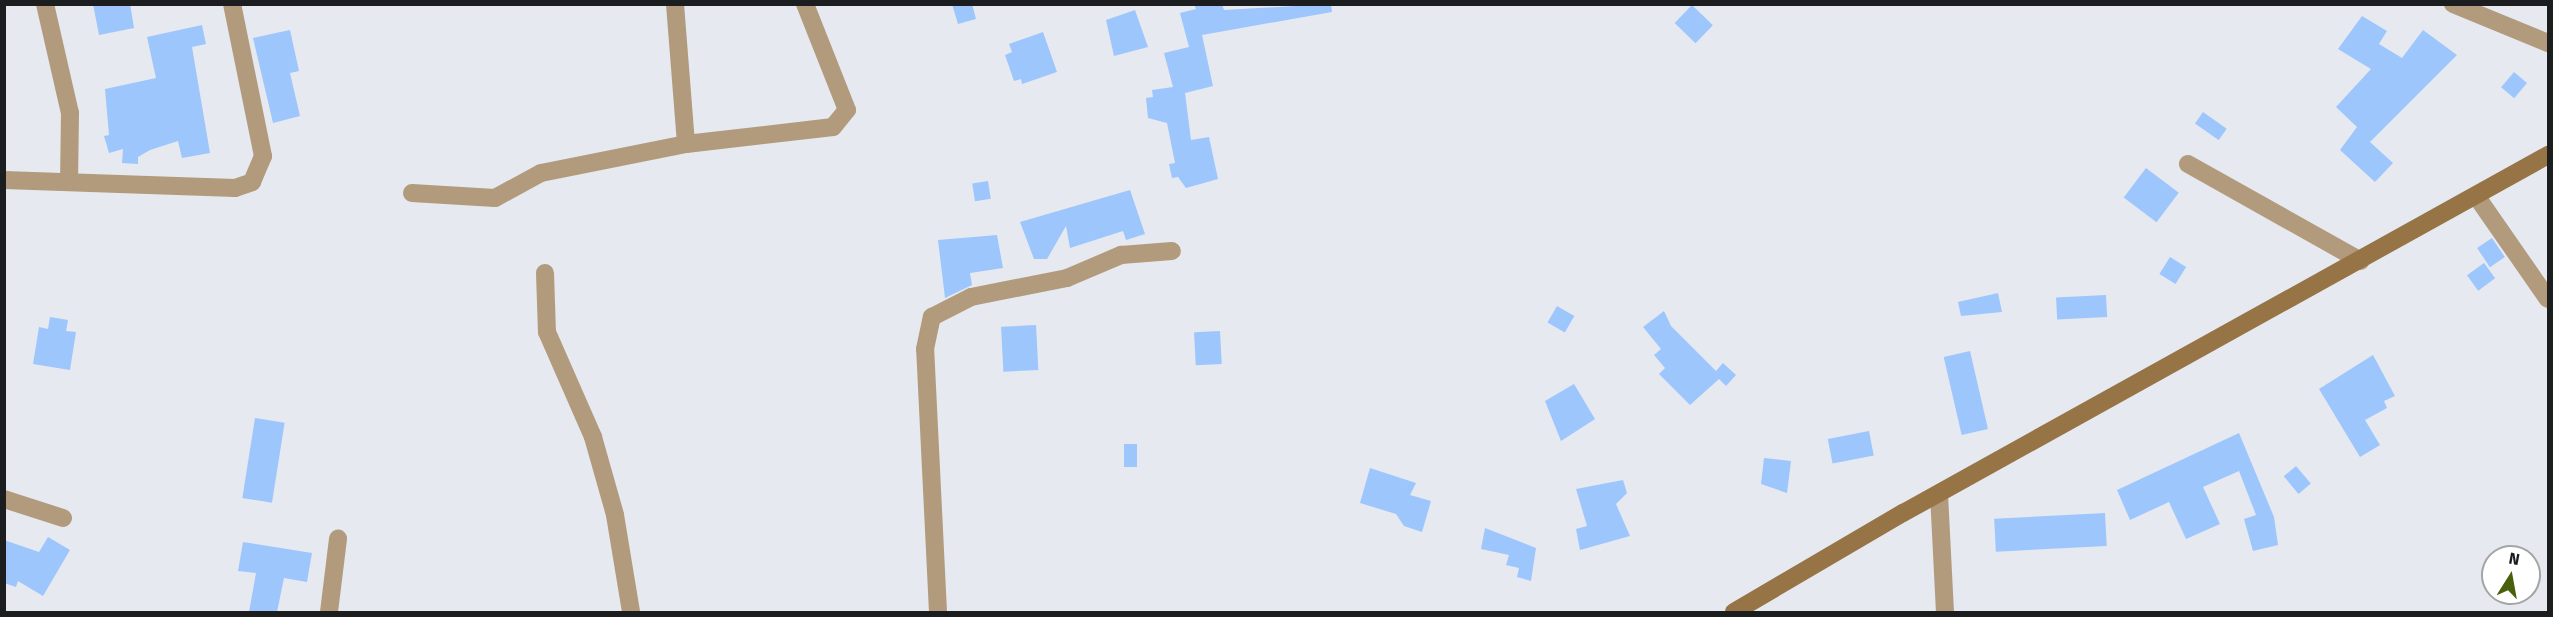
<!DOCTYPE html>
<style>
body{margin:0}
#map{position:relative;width:2553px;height:617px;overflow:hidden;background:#e6e9ef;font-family:"Fira Sans",sans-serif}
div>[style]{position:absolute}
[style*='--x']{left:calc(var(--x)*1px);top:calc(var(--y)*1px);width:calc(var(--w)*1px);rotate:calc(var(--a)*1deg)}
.building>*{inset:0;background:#9dc6fd;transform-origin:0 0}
.street>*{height:18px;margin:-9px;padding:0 9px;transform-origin:9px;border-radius:9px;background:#b29a7c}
.secondary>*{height:18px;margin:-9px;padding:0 9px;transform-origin:9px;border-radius:9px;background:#967446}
span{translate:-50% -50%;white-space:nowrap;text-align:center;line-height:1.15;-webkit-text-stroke:4.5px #fff;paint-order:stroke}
.frame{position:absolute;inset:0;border:6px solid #1c1d1f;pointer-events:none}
.north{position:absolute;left:2481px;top:545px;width:60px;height:60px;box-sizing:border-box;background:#fff;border:2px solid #a4a5a5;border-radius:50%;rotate:11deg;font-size:16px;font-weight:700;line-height:24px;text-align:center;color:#1c1d1f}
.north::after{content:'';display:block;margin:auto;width:21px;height:27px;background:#495f0a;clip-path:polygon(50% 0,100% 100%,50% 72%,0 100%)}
</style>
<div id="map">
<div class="building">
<div style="clip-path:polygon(93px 4px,130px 4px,134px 28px,99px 35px)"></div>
<div style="clip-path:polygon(952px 4px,972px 4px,976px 19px,958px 24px)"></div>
<div style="clip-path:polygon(1194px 4px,1222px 4px,1224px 10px,1331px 4px,1332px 12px,1202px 35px,1213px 86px,1185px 93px,1191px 140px,1209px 137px,1218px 179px,1186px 188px,1178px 177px,1172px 178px,1169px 164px,1175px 163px,1167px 123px,1148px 118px,1146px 98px,1153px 97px,1152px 90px,1173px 87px,1164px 53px,1189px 47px,1180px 13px,1196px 9px)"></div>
<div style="left:1692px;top:5px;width:29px;height:25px;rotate:44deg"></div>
<div style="clip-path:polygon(1135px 10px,1148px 47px,1114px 56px,1106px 20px)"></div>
<div style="clip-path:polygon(2362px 16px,2387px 31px,2379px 44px,2402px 58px,2423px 30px,2457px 55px,2370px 142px,2393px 163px,2375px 182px,2340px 150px,2357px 127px,2336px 107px,2371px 69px,2338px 49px)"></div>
<div style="clip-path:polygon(202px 25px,206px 44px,192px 47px,210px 153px,182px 158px,178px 141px,150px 150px,138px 157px,138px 164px,122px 163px,123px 149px,109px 153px,104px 136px,109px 135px,105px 89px,156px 78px,147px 37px)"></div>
<div style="clip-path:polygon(290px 30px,299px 71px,290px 73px,300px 116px,273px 123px,253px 38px)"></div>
<div style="clip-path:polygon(1043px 32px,1057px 72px,1022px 84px,1021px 79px,1014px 81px,1005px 55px,1012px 52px,1009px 44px)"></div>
<div style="left:2514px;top:72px;width:17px;height:20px;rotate:40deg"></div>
<div style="left:2203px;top:112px;width:29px;height:14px;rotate:35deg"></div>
<div style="left:2146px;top:168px;width:41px;height:37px;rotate:37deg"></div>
<div style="left:988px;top:181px;width:18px;height:16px;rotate:81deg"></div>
<div style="clip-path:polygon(1130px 190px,1145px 234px,1126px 240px,1123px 231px,1070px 248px,1066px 226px,1047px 259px,1034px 259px,1020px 222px)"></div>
<div style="clip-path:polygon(997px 235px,1003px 268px,970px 273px,972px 285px,945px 298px,938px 240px)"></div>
<div style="left:2492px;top:238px;width:23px;height:18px;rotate:56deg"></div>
<div style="left:2170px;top:257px;width:19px;height:20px;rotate:32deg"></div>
<div style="left:2484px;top:263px;width:19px;height:21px;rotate:54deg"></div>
<div style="clip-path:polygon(1998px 293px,2002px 312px,1961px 316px,1958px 302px)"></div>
<div style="left:2106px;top:295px;width:22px;height:50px;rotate:87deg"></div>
<div style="left:1557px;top:306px;width:20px;height:19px;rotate:30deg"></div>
<div style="clip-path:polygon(1664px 311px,1671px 326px,1716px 371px,1723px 363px,1736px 375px,1726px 386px,1719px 379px,1690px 405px,1659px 374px,1665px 368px,1654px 355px,1661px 349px,1643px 327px)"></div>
<div style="clip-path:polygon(50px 317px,68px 320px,66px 331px,76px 332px,70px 370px,33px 364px,39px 327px,48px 329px)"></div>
<div style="left:1036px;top:325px;width:45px;height:35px;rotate:87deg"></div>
<div style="left:1220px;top:331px;width:33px;height:26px;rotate:87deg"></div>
<div style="left:1970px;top:351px;width:80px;height:27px;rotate:77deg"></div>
<div style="clip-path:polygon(2373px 355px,2395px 396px,2384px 401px,2387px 408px,2365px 420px,2380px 445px,2360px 457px,2319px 389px)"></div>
<div style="clip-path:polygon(1574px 384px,1595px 419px,1561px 441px,1545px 401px)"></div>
<div style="left:255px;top:418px;width:30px;height:81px;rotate:9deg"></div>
<div style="left:1869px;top:431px;width:25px;height:42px;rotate:79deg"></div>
<div style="clip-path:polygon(2239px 433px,2274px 517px,2278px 545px,2253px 551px,2244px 519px,2256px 515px,2239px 471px,2203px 487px,2220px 524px,2186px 539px,2169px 502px,2130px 520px,2117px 490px)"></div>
<div style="left:1124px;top:444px;width:13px;height:23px"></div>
<div style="clip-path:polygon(1764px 458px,1791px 461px,1787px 493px,1761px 484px)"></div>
<div style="left:2296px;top:466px;width:23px;height:16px;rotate:50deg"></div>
<div style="clip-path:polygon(1370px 468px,1416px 483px,1410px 495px,1431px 501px,1422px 532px,1404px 526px,1396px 514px,1360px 503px)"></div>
<div style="clip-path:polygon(1623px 480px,1627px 493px,1616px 504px,1630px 536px,1580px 550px,1576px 529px,1587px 526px,1576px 489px)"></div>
<div style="left:2105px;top:513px;width:33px;height:111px;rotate:87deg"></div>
<div style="clip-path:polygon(1485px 528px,1536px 548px,1531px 581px,1517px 577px,1519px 568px,1506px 565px,1509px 555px,1481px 549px)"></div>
<div style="clip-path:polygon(48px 537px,70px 550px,43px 596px,18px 581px,16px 587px,4px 583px,4px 540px,39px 552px)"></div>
<div style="clip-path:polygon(243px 542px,312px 553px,307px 582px,284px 578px,277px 612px,249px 612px,256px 573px,238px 571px)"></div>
</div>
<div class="street">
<div style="--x:45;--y:4;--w:112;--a:77.1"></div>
<div style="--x:70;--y:113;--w:69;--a:90.8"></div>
<div style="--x:675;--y:4;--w:140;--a:85.5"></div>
<div style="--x:2453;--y:4;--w:103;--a:22.3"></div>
<div style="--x:2188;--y:164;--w:198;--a:29.3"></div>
<div style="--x:4;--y:180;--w:231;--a:2"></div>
<div style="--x:235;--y:188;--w:18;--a:-19"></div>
<div style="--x:252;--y:182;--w:28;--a:-67"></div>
<div style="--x:263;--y:156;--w:155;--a:-101.5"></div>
<div style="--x:412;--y:193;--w:83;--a:3.4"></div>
<div style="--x:495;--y:198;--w:52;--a:-28.5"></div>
<div style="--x:541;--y:173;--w:148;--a:-11.3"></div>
<div style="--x:686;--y:144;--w:148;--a:-6.6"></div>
<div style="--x:833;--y:127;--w:22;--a:-51"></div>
<div style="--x:847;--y:110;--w:114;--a:-111.6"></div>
<div style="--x:2477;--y:197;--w:124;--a:55.2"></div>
<div style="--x:545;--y:273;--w:59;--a:88.1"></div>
<div style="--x:547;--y:332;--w:115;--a:66.3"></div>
<div style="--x:593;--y:437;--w:81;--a:74.2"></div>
<div style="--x:615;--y:515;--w:98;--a:80.6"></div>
<div style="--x:1939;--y:494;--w:118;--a:87.1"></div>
<div style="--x:4;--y:499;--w:62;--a:17.9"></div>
<div style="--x:329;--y:612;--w:74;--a:-83"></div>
<div style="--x:938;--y:612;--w:263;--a:-92.8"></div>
<div style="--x:925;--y:349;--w:33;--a:-78"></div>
<div style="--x:932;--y:317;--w:44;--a:-27.1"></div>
<div style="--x:971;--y:297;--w:98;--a:-11.2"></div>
<div style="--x:1067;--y:278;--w:59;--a:-23.1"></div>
<div style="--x:1121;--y:255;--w:51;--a:-4.5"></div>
</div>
<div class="secondary">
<div style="--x:1734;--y:612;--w:196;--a:-30.4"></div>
<div style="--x:1903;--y:513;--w:738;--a:-29.03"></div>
</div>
<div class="frame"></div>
<div class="north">N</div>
</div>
